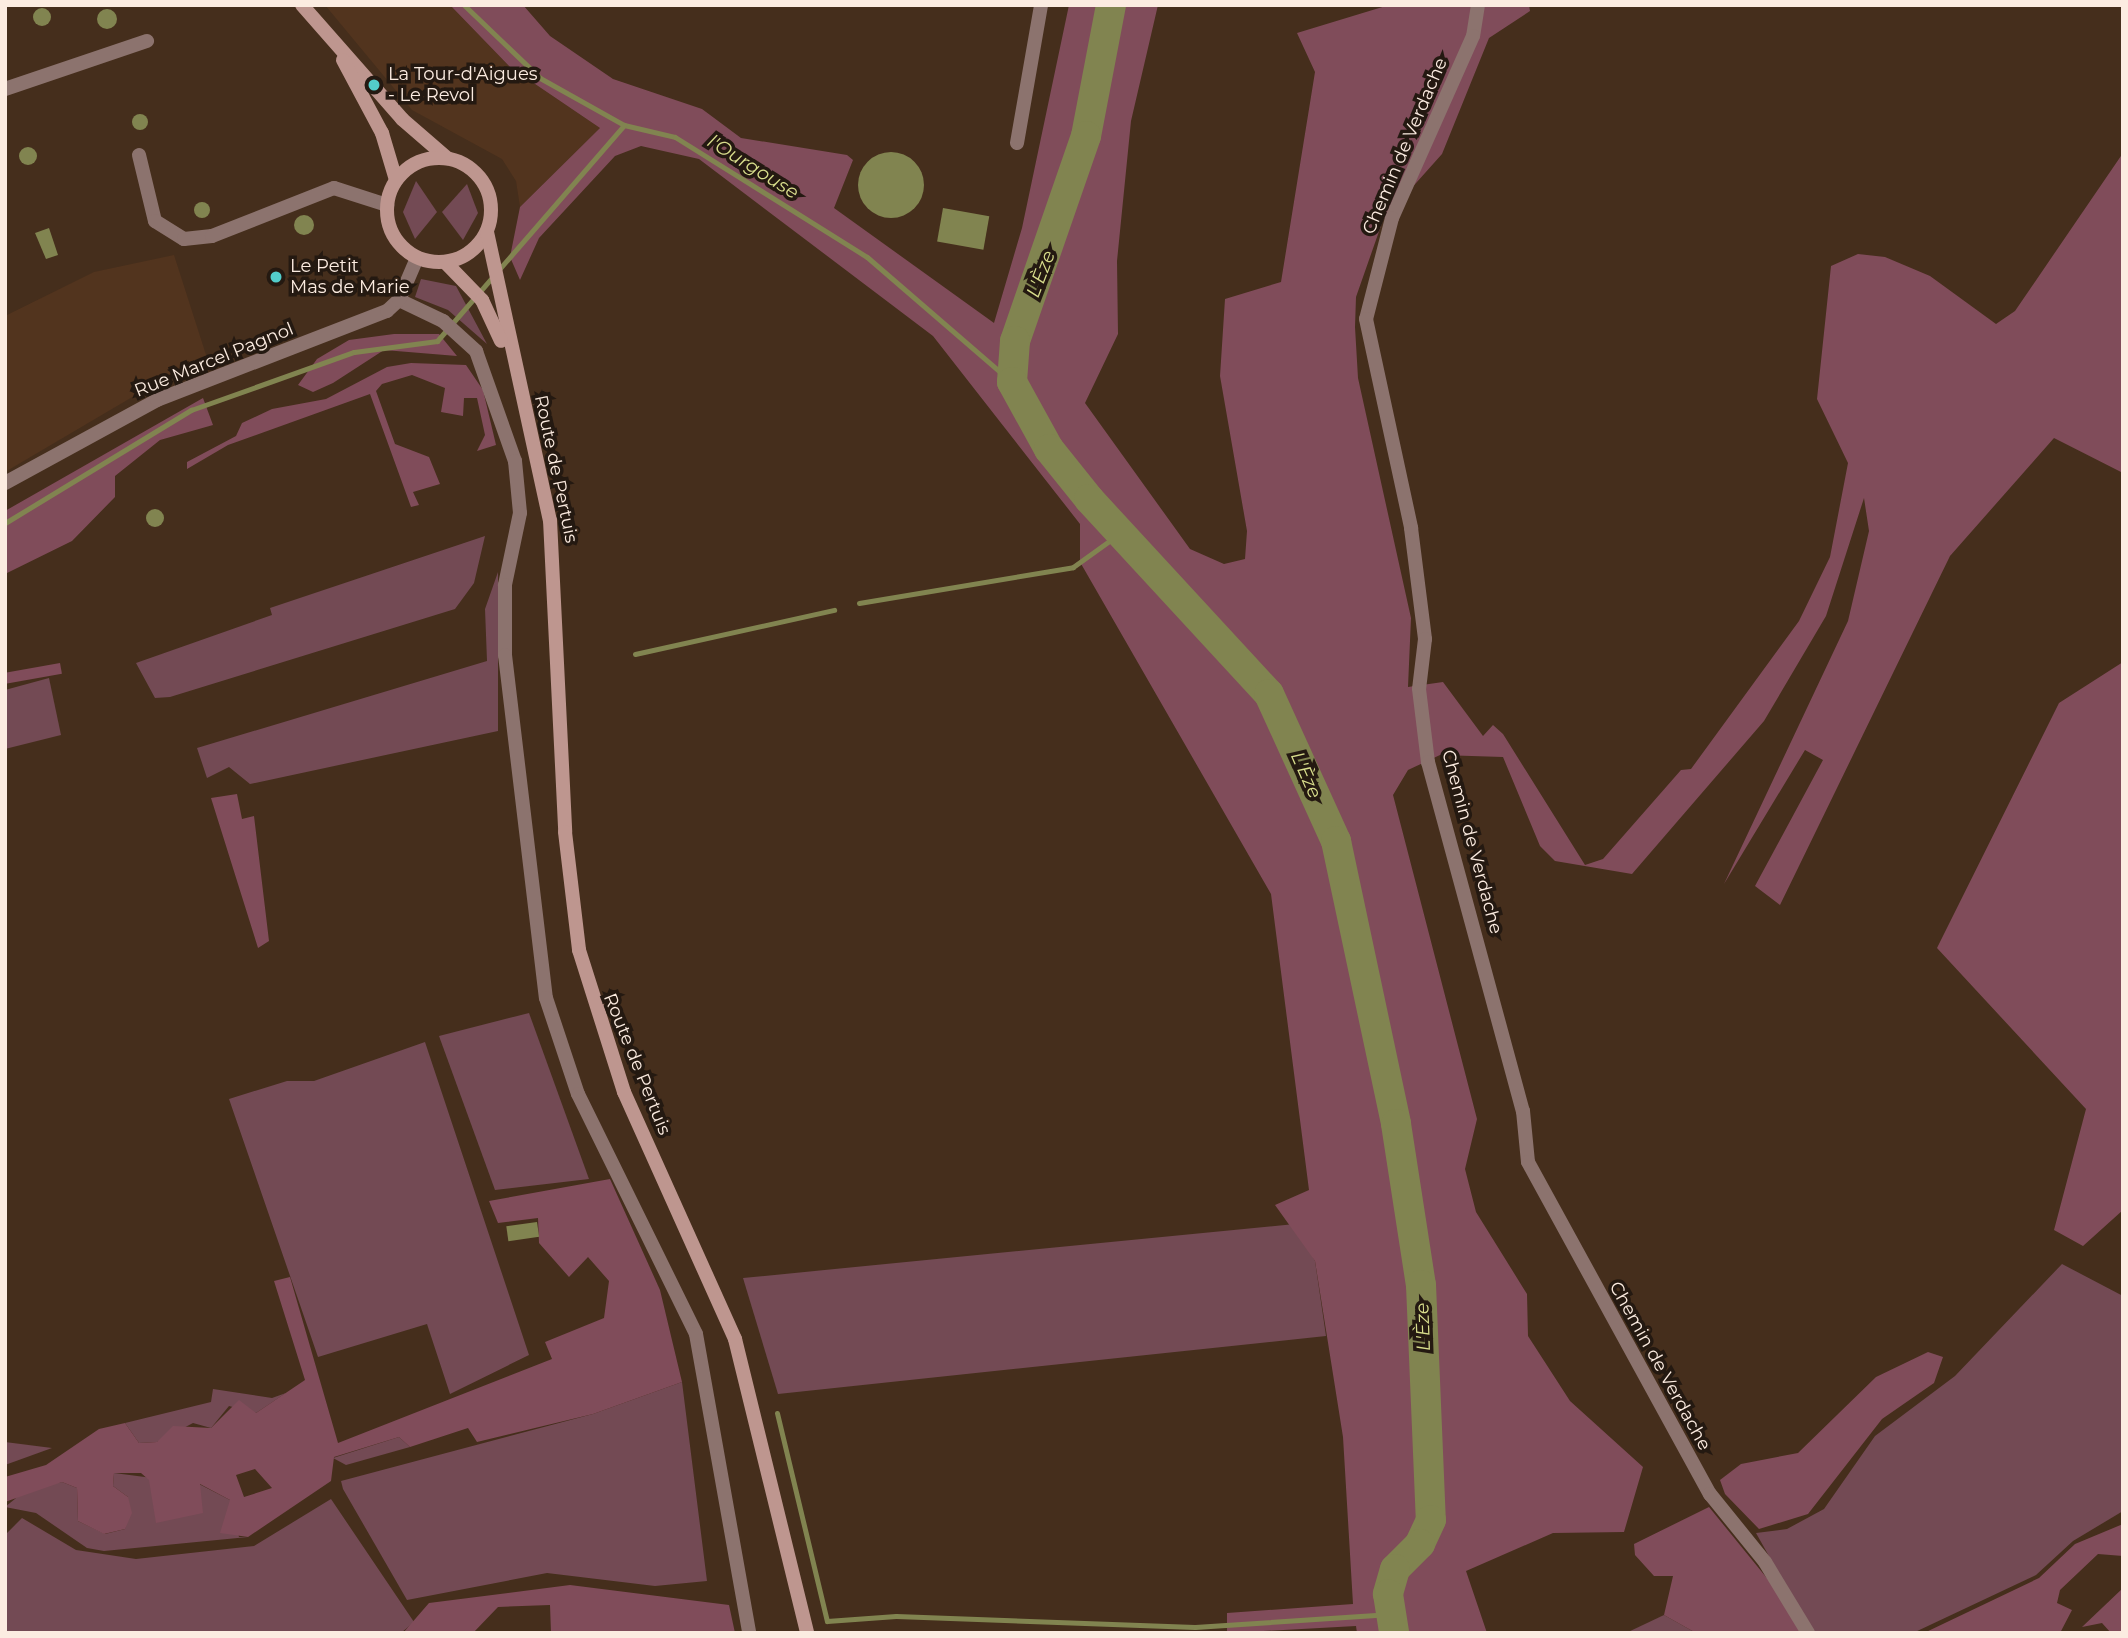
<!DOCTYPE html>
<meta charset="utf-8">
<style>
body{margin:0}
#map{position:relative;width:2128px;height:1638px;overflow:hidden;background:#452e1c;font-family:Montserrat,sans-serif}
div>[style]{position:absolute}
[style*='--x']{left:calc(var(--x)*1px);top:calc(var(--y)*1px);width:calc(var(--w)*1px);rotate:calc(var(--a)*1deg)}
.built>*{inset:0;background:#52341e}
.green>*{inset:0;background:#734a54}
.forest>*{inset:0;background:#804c5a;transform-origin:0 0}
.water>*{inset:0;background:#818450;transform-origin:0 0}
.round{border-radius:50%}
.stream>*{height:5px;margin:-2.5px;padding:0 2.5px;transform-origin:2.5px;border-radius:2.5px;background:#818450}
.river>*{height:30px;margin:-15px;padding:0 15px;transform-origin:15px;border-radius:15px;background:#818450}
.street>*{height:14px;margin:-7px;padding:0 7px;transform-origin:7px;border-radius:7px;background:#8c736e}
.secondary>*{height:14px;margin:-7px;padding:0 7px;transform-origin:7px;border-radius:7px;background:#be968f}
.secondary>.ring{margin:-7px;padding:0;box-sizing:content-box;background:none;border:14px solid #be968f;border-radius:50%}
.dots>*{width:19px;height:19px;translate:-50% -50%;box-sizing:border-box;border:4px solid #241911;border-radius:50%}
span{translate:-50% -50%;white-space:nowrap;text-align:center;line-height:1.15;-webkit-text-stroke:7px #241911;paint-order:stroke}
.poi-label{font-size:18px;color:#fcece1}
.left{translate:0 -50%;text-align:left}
.street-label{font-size:18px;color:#fcece1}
.water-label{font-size:19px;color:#d8dd8c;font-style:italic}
.frame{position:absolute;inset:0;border:7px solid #fcece1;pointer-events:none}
</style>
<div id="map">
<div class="built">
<div style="clip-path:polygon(325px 5px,450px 5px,510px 67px,600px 128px,520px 207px,516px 181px,502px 159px,412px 110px)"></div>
<div style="clip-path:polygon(174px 255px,208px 361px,134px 396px,5px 472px,5px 316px,94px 272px)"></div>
</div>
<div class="green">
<div style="clip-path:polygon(416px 181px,437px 212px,415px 239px,403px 212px)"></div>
<div style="clip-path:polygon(467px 184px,478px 213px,463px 240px,442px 212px)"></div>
<div style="clip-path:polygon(421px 279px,456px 286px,487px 344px,448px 310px,415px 297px)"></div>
<div style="clip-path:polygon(485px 536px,474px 583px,455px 609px,170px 697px,155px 698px,136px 663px,272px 615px,270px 608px)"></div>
<div style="clip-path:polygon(498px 572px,498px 731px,250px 784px,229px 767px,207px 778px,197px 748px,487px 661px,485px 609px)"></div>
<div style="clip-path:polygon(49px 678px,61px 735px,5px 749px,5px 690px)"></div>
<div style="clip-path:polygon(529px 1013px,589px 1179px,495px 1190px,439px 1036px)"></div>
<div style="clip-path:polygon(425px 1042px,529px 1355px,450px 1394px,427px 1324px,318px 1357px,229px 1099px,287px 1081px,314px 1081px)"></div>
<div style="clip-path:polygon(1295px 1224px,1315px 1261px,1326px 1336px,778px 1394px,743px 1278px)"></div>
<div style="clip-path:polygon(2062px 1264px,2123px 1296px,2123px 1511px,2073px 1541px,2036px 1575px,1913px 1633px,1812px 1633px,1756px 1533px,1787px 1529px,1824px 1509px,1875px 1436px,1955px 1376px)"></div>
<div style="clip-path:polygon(682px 1382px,707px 1581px,655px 1586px,547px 1573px,407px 1600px,343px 1489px,341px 1481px,593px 1414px)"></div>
<div style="clip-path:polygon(213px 1389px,272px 1398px,286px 1393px,256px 1413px,229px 1406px,211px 1428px,193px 1423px,157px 1442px,139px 1443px,125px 1423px,211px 1402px)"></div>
<div style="clip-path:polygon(399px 1437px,410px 1447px,346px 1465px,333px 1458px)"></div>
<div style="clip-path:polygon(5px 1442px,52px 1448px,5px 1465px)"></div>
<div style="clip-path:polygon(114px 1473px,199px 1484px,230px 1500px,239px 1537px,248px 1537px,104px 1551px,87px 1548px,36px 1513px,5px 1507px,26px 1490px,62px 1482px,77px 1488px,78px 1521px,105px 1534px,125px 1529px,128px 1497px,113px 1486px)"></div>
<div style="clip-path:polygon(331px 1499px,414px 1622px,401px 1633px,5px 1633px,5px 1535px,22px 1518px,76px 1550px,136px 1559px,254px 1546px)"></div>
<div style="clip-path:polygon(1664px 1615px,1696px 1633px,1626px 1633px)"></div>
</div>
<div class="forest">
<div style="clip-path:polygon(450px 5px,523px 5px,550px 36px,613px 79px,702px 109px,741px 138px,847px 155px,853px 160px,834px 208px,994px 323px,1022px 228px,1069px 5px,1158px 5px,1131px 121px,1117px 261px,1118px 334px,1085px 403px,1190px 549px,1224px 564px,1245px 559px,1247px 531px,1220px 376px,1225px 299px,1281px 282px,1315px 72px,1297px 33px,1389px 5px,1529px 5px,1530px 11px,1489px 38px,1442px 154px,1383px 220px,1356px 297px,1355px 327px,1358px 378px,1411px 618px,1408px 687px,1443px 682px,1483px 736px,1493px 725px,1503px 734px,1585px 865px,1603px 859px,1681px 770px,1691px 769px,1799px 621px,1830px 557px,1848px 463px,1817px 399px,1831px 266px,1858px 254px,1885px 257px,1930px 276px,1996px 324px,2015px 311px,2123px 153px,2123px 473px,2054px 438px,1950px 556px,1780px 905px,1755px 886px,1823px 760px,1805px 750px,1724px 884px,1848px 621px,1869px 531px,1864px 498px,1826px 616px,1764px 721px,1632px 874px,1555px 861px,1540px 846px,1503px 757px,1440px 755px,1408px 770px,1393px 795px,1477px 1119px,1465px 1169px,1476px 1212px,1527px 1294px,1528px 1336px,1570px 1401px,1643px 1467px,1624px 1532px,1553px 1533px,1466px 1571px,1487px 1633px,1357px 1633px,1356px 1626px,1227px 1633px,1227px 1613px,1353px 1604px,1343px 1437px,1315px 1261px,1275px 1205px,1309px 1190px,1271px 894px,1080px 562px,1080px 524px,933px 336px,699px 159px,641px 146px,615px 156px,539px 238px,520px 280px,510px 257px,520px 207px,600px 128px,510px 67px)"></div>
<div style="clip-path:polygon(394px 334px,439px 334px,457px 356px,384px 350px,333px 383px,313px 392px,298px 385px,317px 359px,349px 340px)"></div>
<div style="clip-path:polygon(411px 363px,466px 365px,483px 390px,496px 445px,477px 451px,485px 435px,477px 398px,464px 398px,463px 416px,441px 412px,445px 388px,412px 375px,382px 384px,376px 391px,395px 444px,429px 457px,440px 484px,413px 492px,419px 505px,411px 507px,370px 394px,228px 445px,187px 469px,187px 462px,236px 436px,242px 423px,272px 409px,326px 399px,387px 367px)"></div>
<div style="clip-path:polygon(203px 398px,213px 425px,160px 440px,115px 476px,115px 497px,72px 541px,5px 574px,5px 511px)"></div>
<div style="clip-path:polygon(2123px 662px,2123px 1210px,2083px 1246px,2054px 1230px,2086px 1109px,1937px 948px,2059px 703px)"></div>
<div style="left:60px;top:663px;width:11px;height:57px;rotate:80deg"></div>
<div style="clip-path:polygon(237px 794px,242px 819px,254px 816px,269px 941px,258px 948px,211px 798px)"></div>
<div style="clip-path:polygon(evenodd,610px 1179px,660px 1290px,682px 1382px,593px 1414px,477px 1442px,468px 1428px,410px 1447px,399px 1437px,334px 1457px,331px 1481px,248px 1537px,220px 1533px,230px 1500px,200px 1484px,203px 1513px,156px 1523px,149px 1480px,141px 1473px,114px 1473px,113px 1486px,128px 1497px,132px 1513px,125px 1529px,104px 1534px,78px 1521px,77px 1488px,62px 1482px,5px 1502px,5px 1477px,46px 1465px,99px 1429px,125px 1423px,139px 1443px,157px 1442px,173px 1426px,211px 1428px,239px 1400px,256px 1413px,305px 1380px,274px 1281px,290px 1277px,338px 1443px,552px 1359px,545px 1342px,604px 1318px,609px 1281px,588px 1257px,569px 1277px,539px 1243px,538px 1218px,498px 1223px,489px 1201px,610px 1179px,255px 1469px,272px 1488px,244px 1497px,236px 1475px,255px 1469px)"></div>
<div style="clip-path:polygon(1928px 1352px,1943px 1357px,1934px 1383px,1882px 1419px,1808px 1514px,1759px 1529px,1725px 1494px,1720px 1480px,1741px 1464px,1798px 1453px,1876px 1377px)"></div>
<div style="clip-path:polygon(1709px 1507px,1788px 1604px,1801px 1633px,1696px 1633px,1664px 1615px,1673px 1576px,1654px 1576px,1635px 1555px,1634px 1544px)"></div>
<div style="clip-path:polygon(2123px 1524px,2123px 1556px,2098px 1554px,2060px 1590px,2057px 1603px,2072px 1610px,2060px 1633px,1924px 1633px,2039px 1578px,2075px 1544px)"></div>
<div style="clip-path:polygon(570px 1585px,729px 1605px,735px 1633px,551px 1633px,550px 1605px,498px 1607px,473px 1633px,403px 1633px,429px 1603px)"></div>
<div style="clip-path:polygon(2123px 1588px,2123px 1633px,2111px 1633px,2102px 1623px,2082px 1627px)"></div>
</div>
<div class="water">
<div class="round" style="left:33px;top:8px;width:18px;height:18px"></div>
<div class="round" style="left:97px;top:9px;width:20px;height:20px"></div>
<div class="round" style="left:132px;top:114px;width:16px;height:16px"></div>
<div class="round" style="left:19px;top:147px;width:18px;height:18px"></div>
<div class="round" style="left:858px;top:152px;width:66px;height:66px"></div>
<div class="round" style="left:194px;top:202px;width:16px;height:16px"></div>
<div style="left:943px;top:208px;width:47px;height:34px;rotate:10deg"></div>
<div class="round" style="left:294px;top:215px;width:20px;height:20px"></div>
<div style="clip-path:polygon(49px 228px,58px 255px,46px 259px,35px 233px)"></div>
<div class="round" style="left:146px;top:509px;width:18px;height:18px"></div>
<div style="left:537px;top:1222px;width:15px;height:31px;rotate:82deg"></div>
</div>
<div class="stream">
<div style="--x:464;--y:5;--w:105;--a:43.8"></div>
<div style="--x:540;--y:78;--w:96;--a:29.2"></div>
<div style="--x:624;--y:125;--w:52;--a:13.2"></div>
<div style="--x:675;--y:137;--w:226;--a:32"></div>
<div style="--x:867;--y:257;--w:191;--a:40.8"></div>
<div style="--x:5;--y:523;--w:218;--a:-31.3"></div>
<div style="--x:191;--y:410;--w:173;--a:-19.6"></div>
<div style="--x:354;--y:352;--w:84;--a:-7.5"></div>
<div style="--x:437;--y:341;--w:286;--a:-49.1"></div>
<div style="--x:859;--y:603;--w:217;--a:-9.5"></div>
<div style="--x:1073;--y:567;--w:57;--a:-35.7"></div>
<div style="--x:635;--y:654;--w:204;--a:-12.5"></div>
<div style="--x:777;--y:1413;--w:214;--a:76.5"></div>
<div style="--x:827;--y:1621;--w:69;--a:-4.1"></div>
<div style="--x:896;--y:1616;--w:299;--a:2.1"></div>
<div style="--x:1195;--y:1627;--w:196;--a:-3.8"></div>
</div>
<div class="river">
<div style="--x:1111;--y:5;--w:133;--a:100.8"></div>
<div style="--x:1086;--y:136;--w:217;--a:109.1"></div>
<div style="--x:1015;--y:341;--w:41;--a:94.2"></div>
<div style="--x:1012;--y:382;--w:77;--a:61.1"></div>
<div style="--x:1049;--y:449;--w:64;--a:51.3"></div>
<div style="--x:1089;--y:499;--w:265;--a:47.3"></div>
<div style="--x:1269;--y:694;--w:162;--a:65.5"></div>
<div style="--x:1336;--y:841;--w:289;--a:78"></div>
<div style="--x:1396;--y:1124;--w:163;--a:81.2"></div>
<div style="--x:1421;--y:1285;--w:235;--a:87.6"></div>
<div style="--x:1431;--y:1520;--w:26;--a:115"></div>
<div style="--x:1420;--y:1544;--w:35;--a:135"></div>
<div style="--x:1395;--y:1569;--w:26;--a:106"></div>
<div style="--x:1388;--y:1594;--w:39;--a:81"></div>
</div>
<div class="street">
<div style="--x:1478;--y:5;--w:31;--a:99"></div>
<div style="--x:1473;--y:36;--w:199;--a:114"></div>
<div style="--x:1392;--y:218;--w:104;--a:104.4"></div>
<div style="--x:1366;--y:319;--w:214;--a:77.8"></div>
<div style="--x:1411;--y:528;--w:112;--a:82.8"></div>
<div style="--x:1425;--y:639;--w:50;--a:96.8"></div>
<div style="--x:1419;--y:689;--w:74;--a:83"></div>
<div style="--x:1428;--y:762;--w:362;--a:74.8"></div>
<div style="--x:1523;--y:1111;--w:51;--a:84.4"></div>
<div style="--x:1528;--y:1162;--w:379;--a:61.3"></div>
<div style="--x:1710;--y:1494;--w:87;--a:51"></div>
<div style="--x:1765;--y:1562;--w:83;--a:58.8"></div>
<div style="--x:5;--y:89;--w:150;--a:-18.7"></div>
<div style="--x:1017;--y:143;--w:140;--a:-80.1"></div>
<div style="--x:139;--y:155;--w:68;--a:76.4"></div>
<div style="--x:155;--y:221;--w:34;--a:32"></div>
<div style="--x:184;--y:239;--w:28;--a:-6"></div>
<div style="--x:212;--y:236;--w:131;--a:-21.5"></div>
<div style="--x:334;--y:188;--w:56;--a:17.8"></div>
<div style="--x:399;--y:300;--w:49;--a:25.5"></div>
<div style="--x:443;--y:321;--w:45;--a:42.3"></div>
<div style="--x:476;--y:351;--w:117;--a:70.5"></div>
<div style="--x:515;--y:461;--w:52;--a:84.5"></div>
<div style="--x:520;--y:513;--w:74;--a:101.8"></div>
<div style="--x:505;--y:585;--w:70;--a:90"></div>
<div style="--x:505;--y:655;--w:345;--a:83.2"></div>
<div style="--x:546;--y:998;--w:101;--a:71.6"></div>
<div style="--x:578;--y:1094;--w:267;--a:63.8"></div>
<div style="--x:696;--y:1334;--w:304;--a:79.9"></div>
<div style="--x:5;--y:483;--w:173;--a:-28.6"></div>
<div style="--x:157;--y:400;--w:247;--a:-21.2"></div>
<div style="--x:387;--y:311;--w:16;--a:-43"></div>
<div style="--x:399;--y:300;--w:46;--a:-66.8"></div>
</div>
<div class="secondary">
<div style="--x:302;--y:5;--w:152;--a:48.7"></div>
<div style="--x:402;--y:119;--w:60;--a:40.9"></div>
<div style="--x:343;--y:60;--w:83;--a:61.9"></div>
<div style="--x:382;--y:133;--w:49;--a:73.4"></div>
<div class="ring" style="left:387px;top:158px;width:90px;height:90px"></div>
<div style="--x:487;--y:232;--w:295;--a:77.7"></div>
<div style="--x:550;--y:520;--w:312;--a:87.2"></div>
<div style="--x:565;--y:832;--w:119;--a:83.2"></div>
<div style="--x:579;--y:950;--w:149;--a:72.4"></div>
<div style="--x:624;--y:1092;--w:271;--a:65.8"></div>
<div style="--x:735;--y:1339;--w:303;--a:76.2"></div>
<div style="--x:446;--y:263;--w:52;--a:45.8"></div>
<div style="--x:482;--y:300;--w:45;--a:65.1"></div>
</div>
<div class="dots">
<div style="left:374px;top:85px;background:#53cdca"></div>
<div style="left:276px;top:277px;background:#53cdca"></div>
</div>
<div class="poi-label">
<span class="left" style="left:388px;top:85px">La Tour-d'Aigues<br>- Le Revol</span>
<span class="left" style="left:290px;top:277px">Le Petit<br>Mas de Marie</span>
</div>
<div class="street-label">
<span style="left:1405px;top:146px;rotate:-67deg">Chemin de Verdache</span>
<span style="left:214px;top:360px;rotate:-22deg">Rue Marcel Pagnol</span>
<span style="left:556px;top:469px;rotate:78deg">Route de Pertuis</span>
<span style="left:1472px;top:842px;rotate:75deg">Chemin de Verdache</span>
<span style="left:637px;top:1064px;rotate:68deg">Route de Pertuis</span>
<span style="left:1660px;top:1366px;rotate:61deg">Chemin de Verdache</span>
</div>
<div class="water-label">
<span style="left:753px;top:167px;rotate:32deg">l'Ourgouse</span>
<span style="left:1041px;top:274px;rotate:-69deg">L'Èze</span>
<span style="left:1306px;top:775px;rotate:66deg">L'Èze</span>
<span style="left:1423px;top:1327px;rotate:-92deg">L'Èze</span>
</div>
<div class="frame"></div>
</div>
